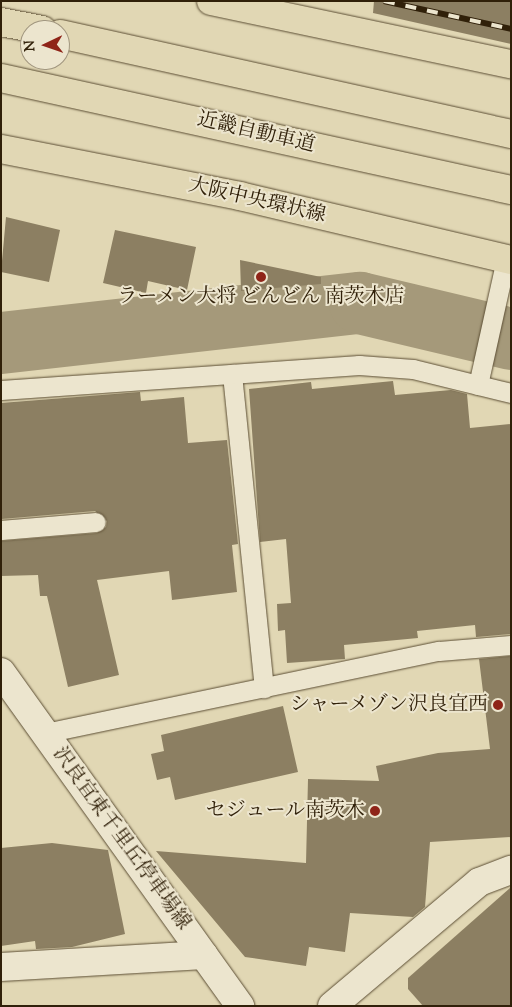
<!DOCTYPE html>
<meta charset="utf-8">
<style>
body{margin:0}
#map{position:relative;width:512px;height:1007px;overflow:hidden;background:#e1d7b4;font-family:"Sorts Mill Goudy","Noto Serif JP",serif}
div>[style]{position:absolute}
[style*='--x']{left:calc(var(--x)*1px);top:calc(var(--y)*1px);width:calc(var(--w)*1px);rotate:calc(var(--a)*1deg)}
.river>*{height:62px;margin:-31px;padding:0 31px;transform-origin:31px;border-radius:31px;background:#a5997a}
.building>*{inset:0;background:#8c7f62}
.roads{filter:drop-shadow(0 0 1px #5c4e34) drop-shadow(0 0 1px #5c4e34)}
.service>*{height:19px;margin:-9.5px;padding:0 9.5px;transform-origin:9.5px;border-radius:9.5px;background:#ece5ce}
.minor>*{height:28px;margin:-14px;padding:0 14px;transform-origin:14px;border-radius:14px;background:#ece5ce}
.secondary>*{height:28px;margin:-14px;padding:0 14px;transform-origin:14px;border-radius:14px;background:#ece5ce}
.primary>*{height:28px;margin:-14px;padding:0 14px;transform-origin:14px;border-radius:14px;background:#e1d7b4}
.motorway>*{height:28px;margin:-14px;padding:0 14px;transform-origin:14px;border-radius:14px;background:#e1d7b4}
.rail>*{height:5.5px;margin-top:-2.75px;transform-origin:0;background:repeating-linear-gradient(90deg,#ece5ce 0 11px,#302009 0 22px);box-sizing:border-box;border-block:1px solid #302009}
.dots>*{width:14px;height:14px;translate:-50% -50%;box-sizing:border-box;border:2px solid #ece5ce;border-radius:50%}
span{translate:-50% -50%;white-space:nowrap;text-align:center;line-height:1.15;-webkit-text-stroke:4px #ece5ce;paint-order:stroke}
.street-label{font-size:20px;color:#302009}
.poi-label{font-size:20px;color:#302009}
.right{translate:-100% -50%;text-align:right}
.frame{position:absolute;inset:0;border:2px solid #302009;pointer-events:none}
.north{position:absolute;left:20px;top:20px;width:50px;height:50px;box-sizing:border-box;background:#ece5ce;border:1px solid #a1967f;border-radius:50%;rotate:267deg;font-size:14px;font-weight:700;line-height:20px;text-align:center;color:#302009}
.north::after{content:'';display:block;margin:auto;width:18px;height:22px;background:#8f2418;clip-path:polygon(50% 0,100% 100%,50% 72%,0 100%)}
</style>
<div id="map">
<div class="river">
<div style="--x:1;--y:343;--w:361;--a:-6.4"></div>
<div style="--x:360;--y:303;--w:155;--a:13.4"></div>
</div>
<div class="building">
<div style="clip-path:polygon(374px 1px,511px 1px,511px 44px,373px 13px)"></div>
<div style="clip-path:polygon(6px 217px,60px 230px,49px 282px,1px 272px)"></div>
<div style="clip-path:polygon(115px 230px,196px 247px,187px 290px,148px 281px,146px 293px,103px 283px)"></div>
<div style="clip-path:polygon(240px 260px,321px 277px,321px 284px,241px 291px)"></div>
<div style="clip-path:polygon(393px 381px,395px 395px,451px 390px,467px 394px,470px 428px,511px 424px,511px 634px,476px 637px,475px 625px,417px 631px,418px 638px,344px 645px,345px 659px,287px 663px,285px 630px,278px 631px,277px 604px,291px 603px,286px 539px,260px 542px,249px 389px,311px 382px,312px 389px)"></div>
<div style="clip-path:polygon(140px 392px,141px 401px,184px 397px,188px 443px,227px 440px,238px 544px,232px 545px,237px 592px,172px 600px,169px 571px,97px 580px,119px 675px,68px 687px,47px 596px,40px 596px,38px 575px,1px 576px,1px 541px,97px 533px,106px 527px,107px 521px,95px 511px,1px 519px,1px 403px)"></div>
<div style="clip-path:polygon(511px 656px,511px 837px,430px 842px,425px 907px,413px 917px,350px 913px,345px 952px,309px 947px,306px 966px,245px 957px,156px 851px,306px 863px,308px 779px,379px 781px,376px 766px,438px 753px,490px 749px,479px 659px)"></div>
<div style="clip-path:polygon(283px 706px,298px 772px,175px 800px,170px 777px,157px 780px,151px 754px,164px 751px,161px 735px)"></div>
<div style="clip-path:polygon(52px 843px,108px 850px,125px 934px,72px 947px,36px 949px,35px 941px,1px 946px,1px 848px)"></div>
<div style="clip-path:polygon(511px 887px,511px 1006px,423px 1006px,408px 989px,408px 978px)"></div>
</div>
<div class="roads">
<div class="service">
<div style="--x:232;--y:374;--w:316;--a:84.2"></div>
<div style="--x:478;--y:385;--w:129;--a:-77.5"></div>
<div style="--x:1;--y:390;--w:359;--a:-4"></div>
<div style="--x:359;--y:365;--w:54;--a:4.2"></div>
<div style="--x:413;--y:369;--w:101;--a:13.8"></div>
<div style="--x:1;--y:530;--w:95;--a:-4.8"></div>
<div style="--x:45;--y:733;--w:402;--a:-11.8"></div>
<div style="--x:439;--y:651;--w:72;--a:-4.8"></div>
</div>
<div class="minor">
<div style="--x:1;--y:967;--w:203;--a:-3.4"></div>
<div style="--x:332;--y:1006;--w:192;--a:-40.1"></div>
<div style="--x:479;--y:882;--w:34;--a:-21"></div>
</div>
<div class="secondary">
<div style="--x:1;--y:672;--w:411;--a:54.4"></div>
</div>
<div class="primary">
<div style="--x:211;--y:1;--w:307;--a:11.9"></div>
<div style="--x:1;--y:149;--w:244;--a:11.1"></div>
<div style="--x:240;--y:196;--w:278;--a:13.3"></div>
</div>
<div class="motorway">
<div style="--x:1;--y:22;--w:42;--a:11"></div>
<div style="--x:60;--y:34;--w:462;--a:12.5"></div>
<div style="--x:1;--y:78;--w:522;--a:12.39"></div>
</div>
</div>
<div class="rail">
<div style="--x:384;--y:1;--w:130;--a:12.4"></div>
</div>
<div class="dots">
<div style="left:261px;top:277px;background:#8f2418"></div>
<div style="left:498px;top:705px;background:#8f2418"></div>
<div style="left:375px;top:811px;background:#8f2418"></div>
</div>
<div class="street-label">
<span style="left:256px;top:133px;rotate:13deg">近畿自動車道</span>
<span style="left:257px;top:201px;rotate:13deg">大阪中央環状線</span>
<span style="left:121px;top:839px;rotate:54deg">沢良宜東千里丘停車場線</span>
</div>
<div class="poi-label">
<span style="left:261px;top:297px">ラーメン大将 どんどん 南茨木店</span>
<span class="right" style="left:488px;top:705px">シャーメゾン沢良宜西</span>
<span class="right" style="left:365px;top:811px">セジュール南茨木</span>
</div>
<div class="frame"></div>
<div class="north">N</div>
</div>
